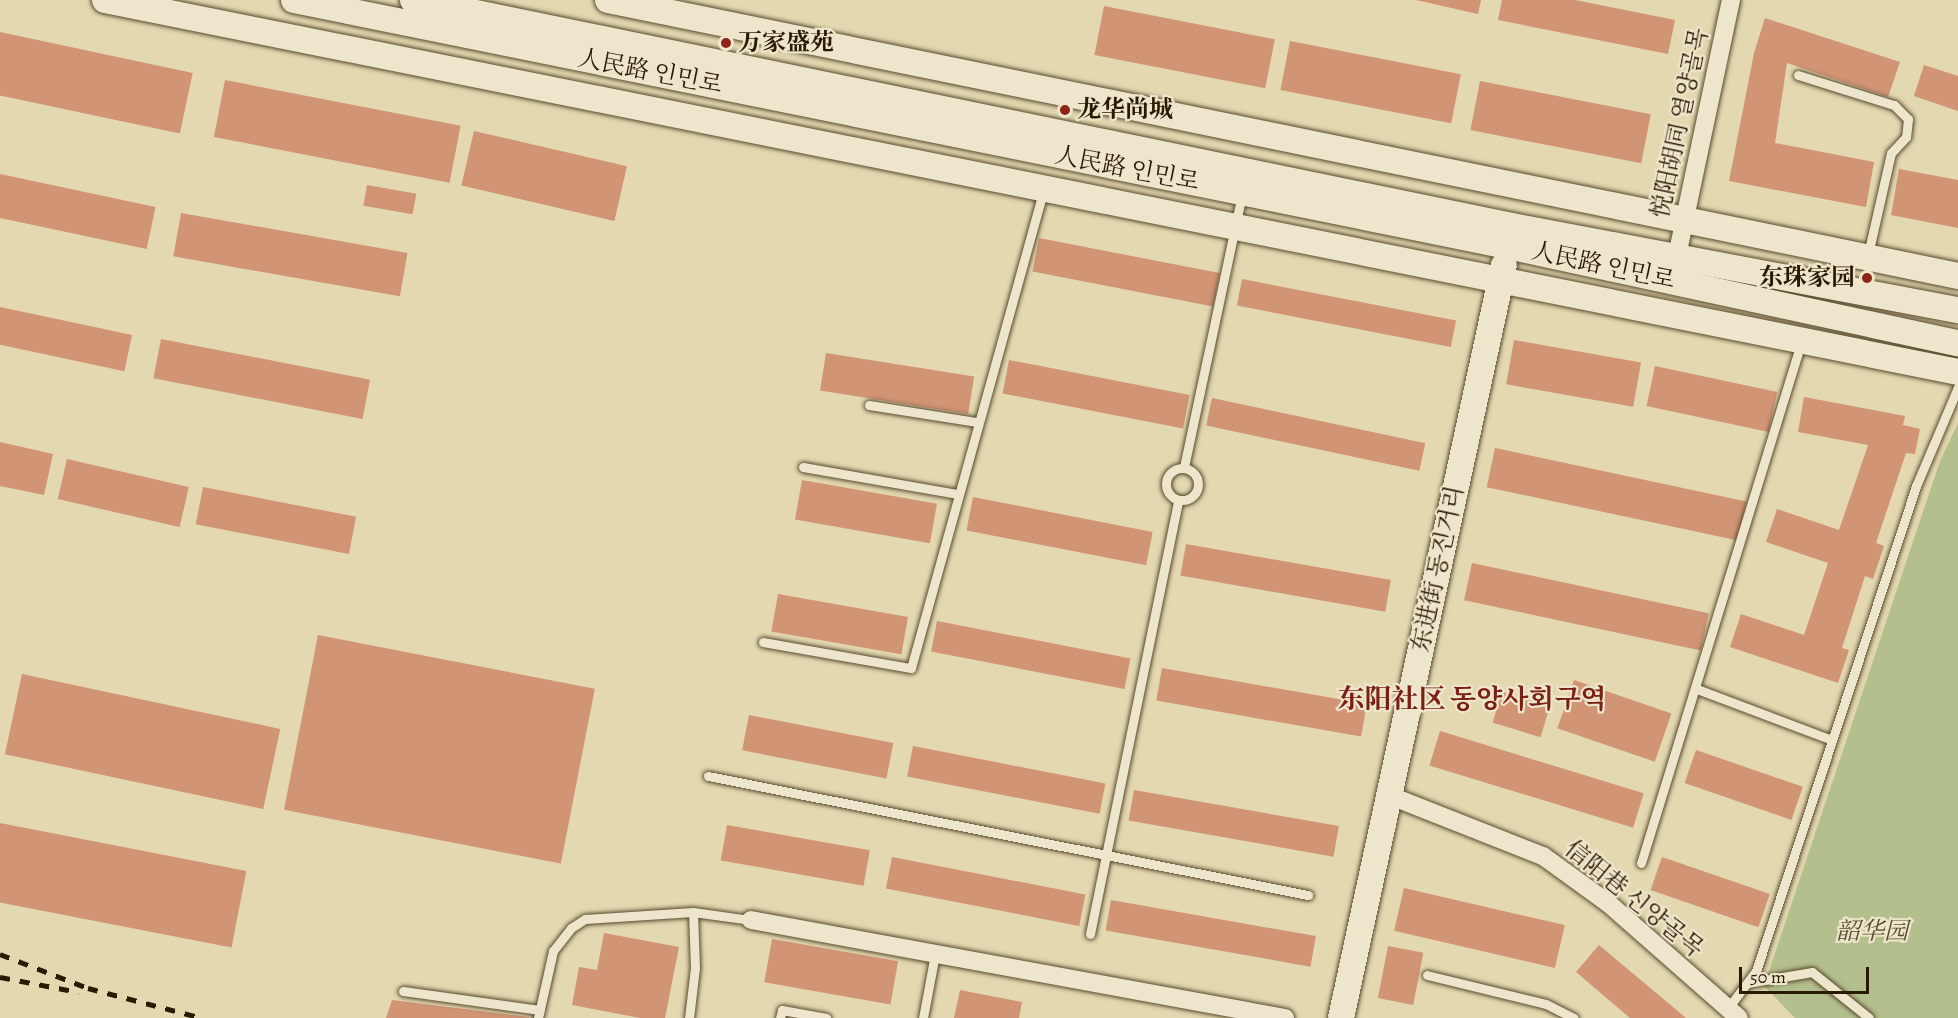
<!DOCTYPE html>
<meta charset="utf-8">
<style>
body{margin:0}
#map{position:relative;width:1958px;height:1018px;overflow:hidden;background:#e3d8b0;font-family:Alegreya,"Noto Serif SC","Noto Serif KR",serif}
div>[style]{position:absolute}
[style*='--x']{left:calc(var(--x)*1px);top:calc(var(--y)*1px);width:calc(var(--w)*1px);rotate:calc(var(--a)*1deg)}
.green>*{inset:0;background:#b3bf8c}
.building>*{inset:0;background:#d19474;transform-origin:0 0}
.roads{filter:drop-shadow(0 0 2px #594a2e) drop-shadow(0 0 2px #594a2e)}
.lane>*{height:9px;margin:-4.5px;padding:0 4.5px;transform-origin:4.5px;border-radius:4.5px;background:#ede6cc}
.lane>.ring{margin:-4.5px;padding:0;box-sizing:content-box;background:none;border:9px solid #ede6cc;border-radius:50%}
.street>*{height:18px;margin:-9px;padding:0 9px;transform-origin:9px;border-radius:9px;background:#ede6cc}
.secondary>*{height:26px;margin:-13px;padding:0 13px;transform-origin:13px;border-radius:13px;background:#ede6cc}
.rail>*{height:4.5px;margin-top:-2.25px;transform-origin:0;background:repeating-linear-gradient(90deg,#2b1a02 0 10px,transparent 0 20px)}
.dots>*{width:16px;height:16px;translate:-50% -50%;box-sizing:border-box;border:3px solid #ede6cc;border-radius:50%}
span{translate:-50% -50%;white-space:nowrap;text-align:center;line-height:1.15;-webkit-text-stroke:4.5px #ede6cc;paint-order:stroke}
.poi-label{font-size:24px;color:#2b1a02;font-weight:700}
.left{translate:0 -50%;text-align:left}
.right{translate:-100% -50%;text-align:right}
.street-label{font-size:24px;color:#2b1a02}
.park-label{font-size:24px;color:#544c2b;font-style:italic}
.quarter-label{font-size:27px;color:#7a1f14;font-weight:700}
.scale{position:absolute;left:1739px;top:967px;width:130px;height:27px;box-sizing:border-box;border:3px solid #2b1a02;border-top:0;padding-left:8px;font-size:18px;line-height:21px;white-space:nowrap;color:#2b1a02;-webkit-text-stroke:4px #ede6cc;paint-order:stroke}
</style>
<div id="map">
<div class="green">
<div style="clip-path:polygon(1958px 423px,1958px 1018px,1795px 1018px,1764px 986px,1940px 461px)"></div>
</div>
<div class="building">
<div style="clip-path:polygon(1416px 0,1481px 0,1478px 14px)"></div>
<div style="clip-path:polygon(1502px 0,1575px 0,1675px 20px,1668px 54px,1498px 20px)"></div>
<div style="left:1104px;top:6px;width:174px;height:50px;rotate:11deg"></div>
<div style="clip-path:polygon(1765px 18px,1900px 62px,1888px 97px,1787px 63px,1775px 143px,1874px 162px,1866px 207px,1729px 181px,1754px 53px)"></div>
<div style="left:0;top:32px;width:197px;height:62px;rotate:12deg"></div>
<div style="left:1290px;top:41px;width:174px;height:50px;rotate:11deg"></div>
<div style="clip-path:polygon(1924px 65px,1958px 76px,1958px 111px,1914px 96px)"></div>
<div style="left:225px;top:80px;width:240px;height:58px;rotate:11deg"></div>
<div style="left:1480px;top:81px;width:174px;height:50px;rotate:11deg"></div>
<div style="left:474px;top:131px;width:157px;height:56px;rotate:13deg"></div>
<div style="clip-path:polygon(1899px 169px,1958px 180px,1958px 228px,1891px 215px)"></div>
<div style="left:0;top:174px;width:159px;height:43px;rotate:12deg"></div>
<div style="left:367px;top:185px;width:50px;height:21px;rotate:10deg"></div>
<div style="left:181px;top:213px;width:230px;height:44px;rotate:10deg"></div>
<div style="left:1039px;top:238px;width:184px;height:34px;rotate:11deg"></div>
<div style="left:1242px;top:279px;width:218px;height:27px;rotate:11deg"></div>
<div style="left:0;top:307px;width:135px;height:37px;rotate:12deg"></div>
<div style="left:161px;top:339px;width:213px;height:40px;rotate:11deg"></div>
<div style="left:1514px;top:340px;width:129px;height:45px;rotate:10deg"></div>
<div style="left:826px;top:353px;width:150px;height:38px;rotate:9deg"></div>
<div style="left:1009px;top:360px;width:184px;height:34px;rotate:11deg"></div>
<div style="left:1655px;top:366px;width:125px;height:41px;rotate:12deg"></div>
<div style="clip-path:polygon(1804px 397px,1905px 416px,1903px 425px,1920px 429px,1915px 454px,1906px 453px,1876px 543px,1884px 546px,1873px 579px,1865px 576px,1842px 648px,1849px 650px,1838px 683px,1730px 647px,1741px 614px,1804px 635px,1828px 563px,1766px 542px,1777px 509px,1839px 530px,1868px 445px,1798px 432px)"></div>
<div style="left:1212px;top:398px;width:218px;height:28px;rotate:12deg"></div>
<div style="clip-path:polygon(0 442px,53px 454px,44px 495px,0 486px)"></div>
<div style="left:1495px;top:448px;width:257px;height:40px;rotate:12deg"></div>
<div style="left:67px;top:459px;width:125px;height:41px;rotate:13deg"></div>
<div style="left:802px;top:480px;width:137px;height:40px;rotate:10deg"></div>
<div style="left:203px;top:487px;width:156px;height:38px;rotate:11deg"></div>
<div style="left:973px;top:497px;width:183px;height:34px;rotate:11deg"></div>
<div style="left:1186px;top:544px;width:208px;height:32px;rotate:10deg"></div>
<div style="left:1472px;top:563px;width:242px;height:38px;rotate:12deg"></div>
<div style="left:778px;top:594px;width:132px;height:38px;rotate:10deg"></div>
<div style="left:937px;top:621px;width:197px;height:31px;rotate:11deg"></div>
<div style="left:318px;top:635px;width:282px;height:178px;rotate:11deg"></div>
<div style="left:1162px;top:668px;width:208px;height:33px;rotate:10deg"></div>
<div style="left:22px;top:674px;width:264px;height:82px;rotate:12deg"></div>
<div style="left:1574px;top:680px;width:103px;height:51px;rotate:19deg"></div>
<div style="left:1502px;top:692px;width:50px;height:32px;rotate:17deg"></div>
<div style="left:749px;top:715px;width:147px;height:36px;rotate:11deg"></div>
<div style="left:1440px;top:731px;width:213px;height:36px;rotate:17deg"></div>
<div style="left:913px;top:746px;width:196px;height:31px;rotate:11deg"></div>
<div style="left:1696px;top:750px;width:113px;height:35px;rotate:19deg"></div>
<div style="left:1134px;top:790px;width:208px;height:31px;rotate:10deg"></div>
<div style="left:0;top:823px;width:251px;height:78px;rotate:11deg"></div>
<div style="left:727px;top:825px;width:145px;height:36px;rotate:10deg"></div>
<div style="left:892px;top:857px;width:197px;height:32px;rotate:11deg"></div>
<div style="left:1662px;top:857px;width:114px;height:35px;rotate:19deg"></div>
<div style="left:1404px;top:888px;width:165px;height:44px;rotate:13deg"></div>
<div style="left:1111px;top:900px;width:208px;height:31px;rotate:10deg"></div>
<div style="clip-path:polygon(604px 933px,679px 947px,665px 1018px,640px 1018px,572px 1005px,579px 967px,597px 970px)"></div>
<div style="left:772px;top:939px;width:128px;height:44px;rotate:10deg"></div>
<div style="clip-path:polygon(1599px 945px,1686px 1018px,1630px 1018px,1576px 972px)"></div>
<div style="left:1388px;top:946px;width:36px;height:53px;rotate:11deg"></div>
<div style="clip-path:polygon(960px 990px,1022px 1002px,1019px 1018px,954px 1018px)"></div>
<div style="clip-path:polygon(392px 1000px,529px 1017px,529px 1018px,386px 1018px)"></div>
</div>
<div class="roads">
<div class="lane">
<div style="--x:1798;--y:75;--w:101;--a:17.4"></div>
<div style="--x:1894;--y:105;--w:20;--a:45"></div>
<div style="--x:1908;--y:119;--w:18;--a:96"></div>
<div style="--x:1906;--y:137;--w:22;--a:133"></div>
<div style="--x:1891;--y:153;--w:104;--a:102.8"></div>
<div style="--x:869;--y:405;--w:108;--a:9"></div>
<div style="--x:803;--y:467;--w:156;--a:9.9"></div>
<div style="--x:1184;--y:467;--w:279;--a:-78"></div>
<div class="ring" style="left:1166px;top:468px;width:23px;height:23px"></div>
<div style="--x:763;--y:642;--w:150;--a:10"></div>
<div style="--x:911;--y:668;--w:495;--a:-74.5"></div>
<div style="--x:1697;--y:689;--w:144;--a:20.7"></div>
<div style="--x:708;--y:776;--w:612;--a:11.22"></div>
<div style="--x:1641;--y:863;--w:544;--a:-72.9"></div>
<div style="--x:1090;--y:934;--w:443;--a:-78.5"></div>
<div style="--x:1427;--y:975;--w:122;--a:13.7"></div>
<div style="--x:1546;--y:1004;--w:31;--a:27"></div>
<div style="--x:1747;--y:983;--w:66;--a:-9.6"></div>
<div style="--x:1812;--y:972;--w:73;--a:38.9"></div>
<div style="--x:403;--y:991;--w:138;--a:7.9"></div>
<div style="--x:1728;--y:1008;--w:46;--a:-52.9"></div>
<div style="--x:1756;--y:971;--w:511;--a:-71.74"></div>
<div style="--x:1916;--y:486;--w:108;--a:-67"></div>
<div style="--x:538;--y:1018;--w:69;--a:-77.4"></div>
<div style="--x:553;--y:951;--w:29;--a:-52"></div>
<div style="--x:571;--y:928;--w:17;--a:-33"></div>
<div style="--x:585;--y:919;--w:108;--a:-3.7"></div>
<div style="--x:693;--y:912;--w:59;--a:7.9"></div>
<div style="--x:689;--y:1018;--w:50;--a:-83.2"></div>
<div style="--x:695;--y:968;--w:56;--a:-92"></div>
<div style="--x:780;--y:1018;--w:8;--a:-76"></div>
<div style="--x:782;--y:1010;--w:45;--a:10.3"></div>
<div style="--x:923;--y:1018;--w:65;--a:-79.4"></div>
</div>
<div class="street">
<div style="--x:1677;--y:256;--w:262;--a:-78.1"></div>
<div style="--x:1388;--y:795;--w:167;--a:21.5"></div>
<div style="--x:1543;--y:856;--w:80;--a:35.9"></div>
<div style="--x:1608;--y:903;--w:174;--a:41.3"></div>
<div style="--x:751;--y:920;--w:543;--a:10.4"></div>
</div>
<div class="secondary">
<div style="--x:105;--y:0;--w:1890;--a:11.35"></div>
<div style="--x:294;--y:0;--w:1239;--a:11.46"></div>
<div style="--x:1508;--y:246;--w:460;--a:12.2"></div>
<div style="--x:413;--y:0;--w:1122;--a:11.62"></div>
<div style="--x:1512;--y:226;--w:454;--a:10.7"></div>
<div style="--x:608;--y:0;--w:1378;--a:11.55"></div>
<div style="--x:1341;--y:1018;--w:770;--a:-77.79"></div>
</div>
</div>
<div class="rail">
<div style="--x:0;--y:954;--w:94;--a:21.1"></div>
<div style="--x:88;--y:988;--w:118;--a:14.7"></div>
<div style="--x:0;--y:977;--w:80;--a:10.8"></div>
</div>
<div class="dots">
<div style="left:726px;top:43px;background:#8f2418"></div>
<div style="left:1065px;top:110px;background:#8f2418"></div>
<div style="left:1867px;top:278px;background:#8f2418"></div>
</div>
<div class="poi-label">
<span class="left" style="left:738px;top:43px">万家盛苑</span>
<span class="left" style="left:1077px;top:110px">龙华尚城</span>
<span class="right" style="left:1855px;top:278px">东珠家园</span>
</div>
<div class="street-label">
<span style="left:650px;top:72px;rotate:11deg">人民路 인민로</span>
<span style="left:1680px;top:123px;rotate:-78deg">悦阳胡同 열양골목</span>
<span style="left:1127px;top:169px;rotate:11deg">人民路 인민로</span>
<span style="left:1603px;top:266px;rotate:12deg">人民路 인민로</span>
<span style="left:1438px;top:569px;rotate:-78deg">东进街 동진거리</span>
<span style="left:1634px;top:899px;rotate:39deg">信阳巷 신양골목</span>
</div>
<div class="park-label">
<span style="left:1872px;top:932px">韶华园</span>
</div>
<div class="quarter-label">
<span style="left:1472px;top:700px">东阳社区 동양사회구역</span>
</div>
<div class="scale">50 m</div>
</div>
